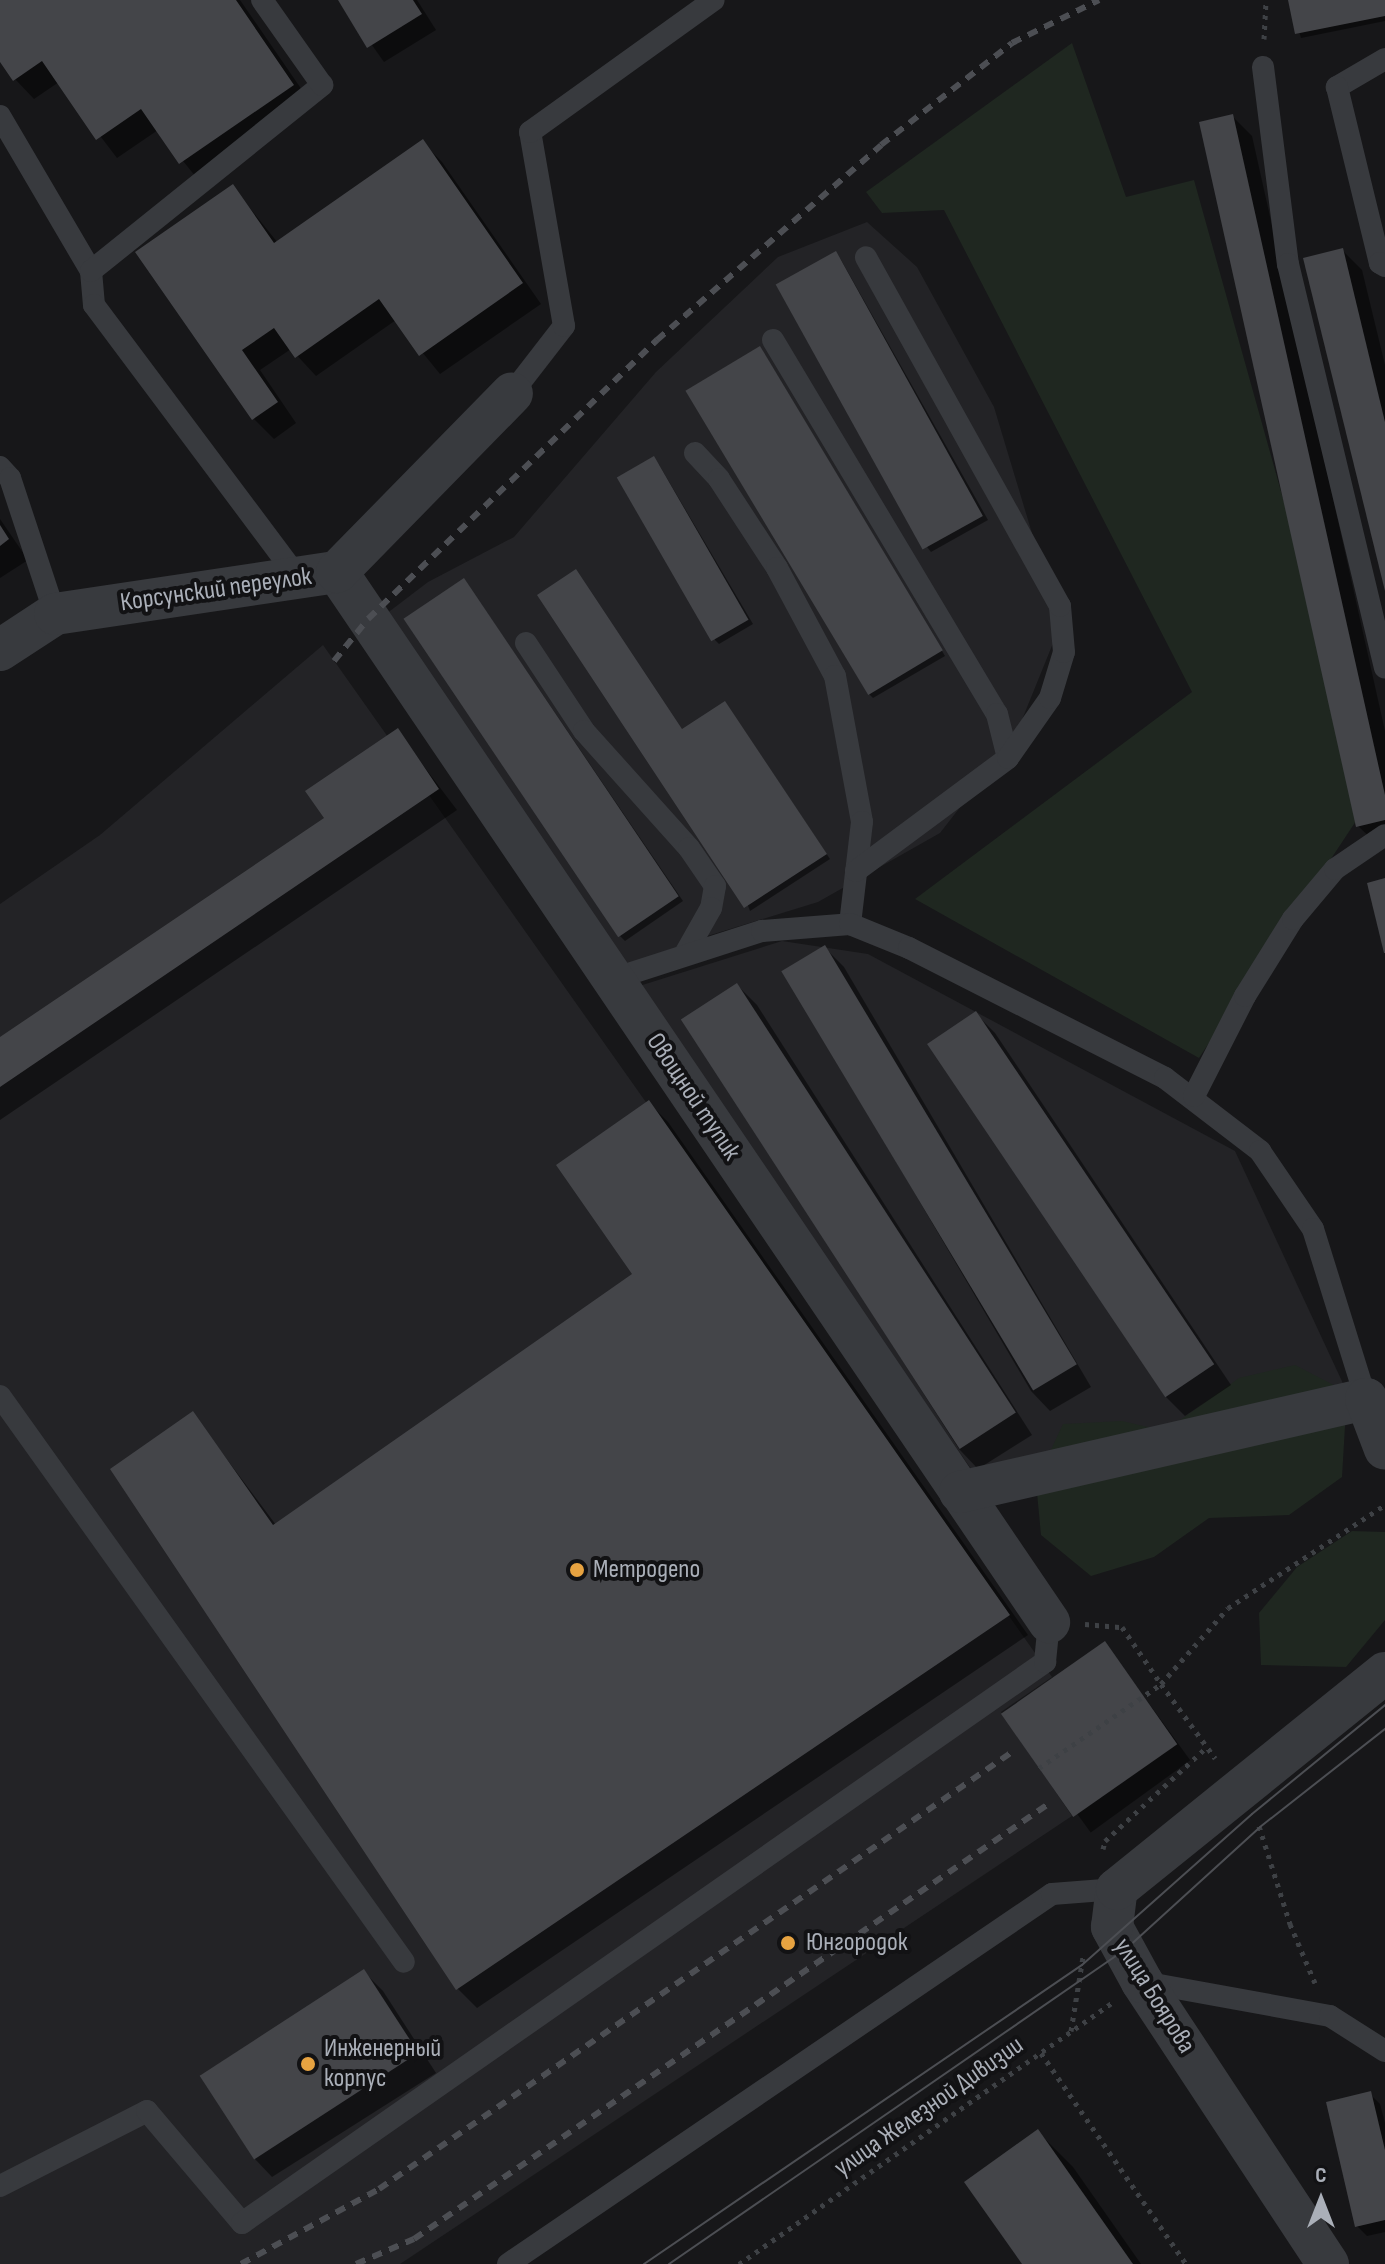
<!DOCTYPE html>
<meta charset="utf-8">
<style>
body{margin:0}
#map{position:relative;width:1385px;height:2264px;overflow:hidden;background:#171719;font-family:"Sofia Sans Condensed",sans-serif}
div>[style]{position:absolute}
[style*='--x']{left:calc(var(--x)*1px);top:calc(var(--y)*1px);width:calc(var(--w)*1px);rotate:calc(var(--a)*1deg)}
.built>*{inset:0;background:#232326}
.green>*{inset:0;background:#1f2720}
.shadow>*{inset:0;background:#0007;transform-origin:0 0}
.building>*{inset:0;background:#444549;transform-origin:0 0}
.path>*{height:5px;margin-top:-2.5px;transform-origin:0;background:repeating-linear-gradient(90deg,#3e4145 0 4px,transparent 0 10px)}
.service>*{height:22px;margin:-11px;padding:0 11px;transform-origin:11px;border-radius:11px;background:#383a3e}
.minor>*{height:42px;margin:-21px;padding:0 21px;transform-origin:21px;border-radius:21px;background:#383a3e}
.tram>*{height:2px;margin:-1px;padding:0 1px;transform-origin:1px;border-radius:1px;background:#4c4e53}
.rail>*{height:6px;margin-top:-3px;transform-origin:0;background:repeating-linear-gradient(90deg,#4c4e53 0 10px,transparent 0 18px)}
.dots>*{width:22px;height:22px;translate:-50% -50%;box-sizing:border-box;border:4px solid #121214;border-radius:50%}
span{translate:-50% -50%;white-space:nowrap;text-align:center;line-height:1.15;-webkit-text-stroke:8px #121214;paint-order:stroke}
.street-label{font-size:26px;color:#aaafb8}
.poi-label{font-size:26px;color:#aaafb8}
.left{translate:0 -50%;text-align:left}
.north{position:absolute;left:1281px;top:2160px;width:80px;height:80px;-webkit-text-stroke:6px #121214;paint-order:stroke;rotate:0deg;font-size:22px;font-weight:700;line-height:32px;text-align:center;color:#aaafb8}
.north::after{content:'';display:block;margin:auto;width:28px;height:36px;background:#aaafb8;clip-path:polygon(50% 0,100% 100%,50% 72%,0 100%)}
</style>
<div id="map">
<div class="built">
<div style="clip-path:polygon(867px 222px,917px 267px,994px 407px,1060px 626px,1015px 737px,940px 833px,818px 902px,701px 938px,629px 968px,386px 614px,428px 582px,514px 537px,656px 372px,778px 257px)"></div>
<div style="clip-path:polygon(323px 645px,1052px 1677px,1001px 1712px,1072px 1816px,400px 2264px,0 2264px,0 904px,100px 835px)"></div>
<div style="clip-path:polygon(782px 941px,868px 954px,1235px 1151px,1347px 1392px,976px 1476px,636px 987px)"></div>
</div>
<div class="green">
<div style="clip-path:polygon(1072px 43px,1126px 197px,1194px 180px,1368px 803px,1199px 1058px,915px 899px,1192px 692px,944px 210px,882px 213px,866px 192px)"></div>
<div style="clip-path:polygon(1295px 1365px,1347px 1392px,1342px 1477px,1289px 1515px,1209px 1518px,1154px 1557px,1091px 1576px,1041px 1535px,1036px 1482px,1063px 1424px,1122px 1421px,1165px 1431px,1239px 1378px)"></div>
<div style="clip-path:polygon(1352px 1531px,1385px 1532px,1385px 1620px,1346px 1667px,1261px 1665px,1259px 1613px,1297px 1567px)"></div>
</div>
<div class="shadow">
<div style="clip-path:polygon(0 0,240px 0,313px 106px,200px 182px,158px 130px,117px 158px,59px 82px,34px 99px,15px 79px,0 58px)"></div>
<div style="clip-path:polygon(340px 0,417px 0,436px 30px,384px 62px)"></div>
<div style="clip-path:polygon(1290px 0,1385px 0,1385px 21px,1301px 38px)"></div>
<div style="clip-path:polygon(1232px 116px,1252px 136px,1385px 731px,1385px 844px,1378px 845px,1358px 826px)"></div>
<div style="clip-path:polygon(422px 142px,442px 162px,541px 304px,440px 374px,396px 320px,316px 376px,291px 349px,260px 370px,296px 423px,274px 439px,254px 419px,137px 252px,232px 186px,278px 243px)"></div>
<div style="clip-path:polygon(1342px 250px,1362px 270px,1385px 365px,1385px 587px)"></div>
<div style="clip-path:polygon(840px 258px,988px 520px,931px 552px,927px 547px)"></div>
<div style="clip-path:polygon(764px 353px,945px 656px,873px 698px,869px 694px)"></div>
<div style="clip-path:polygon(658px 463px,753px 624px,719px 644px,715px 640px)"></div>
<div style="clip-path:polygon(0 519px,28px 560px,0 578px)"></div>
<div style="clip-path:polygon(468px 585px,683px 901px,625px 941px,620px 936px)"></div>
<div style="clip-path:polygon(729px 708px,830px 859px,750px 911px,683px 731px)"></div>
<div style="clip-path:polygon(397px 731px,457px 810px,0 1120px,0 1039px,326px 818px)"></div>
<div style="clip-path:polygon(825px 948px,844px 967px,1091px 1387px,1050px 1411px,1031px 1391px,784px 971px)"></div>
<div style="clip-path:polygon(737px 985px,757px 1005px,1032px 1435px,978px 1469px,959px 1449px,684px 1019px)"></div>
<div style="clip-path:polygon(976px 1014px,995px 1033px,1231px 1385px,1185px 1416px,1165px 1396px,930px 1044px)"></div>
<div style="clip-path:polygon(649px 1103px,668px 1122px,1028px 1635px,477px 2008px,458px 1989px,193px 1414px,276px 1525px,635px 1275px)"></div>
<div style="left:1105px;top:1643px;width:145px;height:123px;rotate:54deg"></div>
<div style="clip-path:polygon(364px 1972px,383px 1991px,436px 2073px,272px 2177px,253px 2157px,201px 2075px)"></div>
<div style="clip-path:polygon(1370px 2094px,1380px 2104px,1385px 2123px,1385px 2232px,1367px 2236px,1357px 2226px)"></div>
<div style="clip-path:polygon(1038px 2132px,1073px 2167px,1141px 2264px,1025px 2264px)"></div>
</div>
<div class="building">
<div style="clip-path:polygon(0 0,236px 0,294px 85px,179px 164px,141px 109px,96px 140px,42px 61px,13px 81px,0 62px)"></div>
<div style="clip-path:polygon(338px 0,413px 0,422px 14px,367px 48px)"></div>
<div style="clip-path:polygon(1288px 0,1385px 0,1385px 16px,1295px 34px)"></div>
<div style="clip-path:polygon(1233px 114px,1385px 795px,1385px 820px,1356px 827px,1199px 122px)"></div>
<div style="clip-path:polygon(423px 139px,523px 283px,419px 356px,379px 299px,295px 358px,274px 328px,242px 350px,278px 402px,252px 420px,135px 252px,233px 184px,274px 243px)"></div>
<div style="clip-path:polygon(1343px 248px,1385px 422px,1385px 591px,1303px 258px)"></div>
<div style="left:836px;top:251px;width:303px;height:69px;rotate:61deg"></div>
<div style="left:760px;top:346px;width:355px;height:87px;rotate:59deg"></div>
<div style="left:654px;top:456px;width:189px;height:43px;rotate:60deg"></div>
<div style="clip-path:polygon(0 525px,9px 539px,0 546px)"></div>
<div style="clip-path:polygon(576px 569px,682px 729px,725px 701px,827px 854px,744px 908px,537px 595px)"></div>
<div style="left:464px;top:578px;width:384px;height:73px;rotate:56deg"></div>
<div style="clip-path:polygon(398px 728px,439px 789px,0 1087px,0 1037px,324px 818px,305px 791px)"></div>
<div style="clip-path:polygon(1385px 878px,1385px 953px,1384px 953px,1367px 883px)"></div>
<div style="left:825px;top:945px;width:489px;height:51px;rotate:59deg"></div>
<div style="left:737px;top:983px;width:512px;height:67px;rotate:57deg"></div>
<div style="left:976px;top:1011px;width:426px;height:59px;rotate:56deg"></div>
<div style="clip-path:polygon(649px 1100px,1010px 1615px,456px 1990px,110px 1469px,193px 1411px,273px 1525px,632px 1274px,556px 1165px)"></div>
<div style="left:1105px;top:1641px;width:126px;height:127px;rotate:55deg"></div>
<div style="left:364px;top:1969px;width:100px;height:196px;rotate:57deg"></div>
<div style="clip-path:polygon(1371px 2091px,1385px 2150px,1385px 2220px,1355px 2227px,1326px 2102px)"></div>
<div style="clip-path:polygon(1038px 2129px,1133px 2264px,1022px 2264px,964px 2182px)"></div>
</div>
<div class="path">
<div style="--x:1264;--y:39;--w:39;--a:-87"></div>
<div style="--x:1085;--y:1624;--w:37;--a:5"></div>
<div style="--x:1122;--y:1627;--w:69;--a:55.6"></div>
<div style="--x:1161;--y:1684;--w:101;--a:-48.6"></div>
<div style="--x:1228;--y:1608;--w:188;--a:-33.3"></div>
<div style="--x:1039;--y:1768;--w:148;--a:-34.5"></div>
<div style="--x:1161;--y:1684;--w:92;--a:53.9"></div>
<div style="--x:1259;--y:1826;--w:103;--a:72.4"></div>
<div style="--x:1290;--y:1924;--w:64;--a:67"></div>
<div style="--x:1103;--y:1849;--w:8;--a:-76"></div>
<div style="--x:1105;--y:1841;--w:139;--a:-42.7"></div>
<div style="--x:1071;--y:2031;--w:75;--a:-80.8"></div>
<div style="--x:1041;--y:2053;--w:256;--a:55.5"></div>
<div style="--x:739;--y:2264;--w:455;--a:-35"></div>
</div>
<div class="service">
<div style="--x:1385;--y:59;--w:56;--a:149.7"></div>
<div style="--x:1337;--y:87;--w:181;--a:76.3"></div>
<div style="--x:1380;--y:263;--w:6;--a:31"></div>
<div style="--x:1263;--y:67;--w:199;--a:82.8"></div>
<div style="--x:1288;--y:264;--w:415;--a:76.5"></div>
<div style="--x:0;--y:116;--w:180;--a:59.6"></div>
<div style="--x:91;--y:271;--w:34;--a:85"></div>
<div style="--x:94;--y:305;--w:341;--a:53.2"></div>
<div style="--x:91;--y:271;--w:297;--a:-38.8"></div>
<div style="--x:322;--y:85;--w:104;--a:-125.2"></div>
<div style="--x:773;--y:340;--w:436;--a:59.1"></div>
<div style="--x:997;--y:714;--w:45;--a:76"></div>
<div style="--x:512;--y:393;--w:85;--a:-52.2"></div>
<div style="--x:564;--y:326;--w:197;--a:-99.9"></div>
<div style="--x:530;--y:132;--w:226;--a:-35.7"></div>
<div style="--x:695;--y:453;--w:35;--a:47"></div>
<div style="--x:719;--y:479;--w:106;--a:56.9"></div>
<div style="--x:777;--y:568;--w:123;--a:61.8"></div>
<div style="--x:835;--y:676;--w:148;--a:79.5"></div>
<div style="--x:862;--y:822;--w:103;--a:96.7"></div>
<div style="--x:0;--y:467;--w:15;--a:48"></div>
<div style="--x:10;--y:478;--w:143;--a:71.7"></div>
<div style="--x:526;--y:643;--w:105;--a:56.6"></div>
<div style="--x:584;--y:731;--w:157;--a:48.1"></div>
<div style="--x:689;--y:848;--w:46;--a:55.6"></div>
<div style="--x:715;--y:886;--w:22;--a:100"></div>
<div style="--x:711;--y:908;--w:53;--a:119.5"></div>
<div style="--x:856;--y:871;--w:189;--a:-36.6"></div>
<div style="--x:1008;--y:758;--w:73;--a:-55"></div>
<div style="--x:1050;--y:698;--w:48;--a:-73.1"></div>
<div style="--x:1064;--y:652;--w:46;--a:-95"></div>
<div style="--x:1060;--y:606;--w:399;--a:-119.1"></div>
<div style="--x:613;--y:979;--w:157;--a:-17.9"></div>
<div style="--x:762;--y:931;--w:88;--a:-4.5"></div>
<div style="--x:850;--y:924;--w:64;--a:22.1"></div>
<div style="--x:909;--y:948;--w:287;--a:26.9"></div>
<div style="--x:1165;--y:1078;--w:120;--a:37.5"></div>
<div style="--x:1260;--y:1151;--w:94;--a:55.8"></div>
<div style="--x:1313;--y:1229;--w:178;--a:72.7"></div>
<div style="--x:1194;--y:1096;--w:112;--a:-63"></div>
<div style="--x:1245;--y:996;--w:91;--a:-58.1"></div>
<div style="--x:1293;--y:919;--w:65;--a:-50"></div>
<div style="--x:1335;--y:869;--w:60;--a:-34.2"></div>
<div style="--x:0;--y:1396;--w:695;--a:54.48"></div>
<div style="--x:1143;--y:1982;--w:190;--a:10.3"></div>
<div style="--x:1330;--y:2016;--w:65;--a:32.5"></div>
<div style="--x:0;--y:2186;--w:165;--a:-27"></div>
<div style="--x:147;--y:2111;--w:147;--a:49.7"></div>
<div style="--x:242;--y:2223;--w:980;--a:-34.94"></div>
<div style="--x:1045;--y:1662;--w:40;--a:-84.3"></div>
<div style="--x:508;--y:2264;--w:658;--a:-34.22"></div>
<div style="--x:1052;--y:1894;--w:65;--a:-4.4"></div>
</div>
<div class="minor">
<div style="--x:337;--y:572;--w:1269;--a:55.86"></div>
<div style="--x:0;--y:650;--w:66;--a:-33.2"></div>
<div style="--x:55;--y:614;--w:285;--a:-8.5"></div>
<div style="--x:337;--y:572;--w:250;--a:-45.6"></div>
<div style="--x:960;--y:1492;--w:417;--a:-12.9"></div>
<div style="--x:1366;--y:1399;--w:53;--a:69.2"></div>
<div style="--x:1328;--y:2264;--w:338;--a:-123.4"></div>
<div style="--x:1142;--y:1982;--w:63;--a:-118.6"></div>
<div style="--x:1112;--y:1927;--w:38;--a:-83"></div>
<div style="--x:1117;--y:1889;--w:344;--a:-38.9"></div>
</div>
<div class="tram">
<div style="--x:644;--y:2264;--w:530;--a:-34.32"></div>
<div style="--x:1082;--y:1965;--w:227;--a:-41.6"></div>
<div style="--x:1252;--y:1814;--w:172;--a:-39.3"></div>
<div style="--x:669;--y:2264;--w:555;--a:-34.58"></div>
<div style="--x:1126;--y:1949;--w:181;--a:-42.3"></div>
<div style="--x:1260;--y:1827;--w:159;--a:-38.1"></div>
</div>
<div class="rail">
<div style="--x:334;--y:661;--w:54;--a:-51"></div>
<div style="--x:368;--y:619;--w:402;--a:-44"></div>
<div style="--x:657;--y:340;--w:297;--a:-41"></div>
<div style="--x:881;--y:145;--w:166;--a:-37.9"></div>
<div style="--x:1012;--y:43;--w:97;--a:-26.3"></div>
<div style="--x:241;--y:2264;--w:157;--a:-28.5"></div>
<div style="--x:379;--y:2189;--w:769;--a:-34.62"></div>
<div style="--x:356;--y:2264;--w:63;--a:-23.3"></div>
<div style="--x:414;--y:2239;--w:767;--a:-34.44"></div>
</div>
<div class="dots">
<div style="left:577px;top:1570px;background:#e7a341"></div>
<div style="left:788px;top:1943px;background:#e7a341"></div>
<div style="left:308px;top:2064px;background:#e7a341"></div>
</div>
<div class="street-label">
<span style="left:216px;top:590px;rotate:-8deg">Корсунский переулок</span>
<span style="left:693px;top:1097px;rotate:56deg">Овощной тупик</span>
<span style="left:1154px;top:1996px;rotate:58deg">улица Боярова</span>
<span style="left:929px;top:2107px;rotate:-35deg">улица Железной Дивизии</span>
</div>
<div class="poi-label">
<span class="left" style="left:593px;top:1570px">Метродепо</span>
<span class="left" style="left:806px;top:1943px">Юнгородок</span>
<span class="left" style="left:324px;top:2064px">Инженерный<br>корпус</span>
</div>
<div class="north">С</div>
</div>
